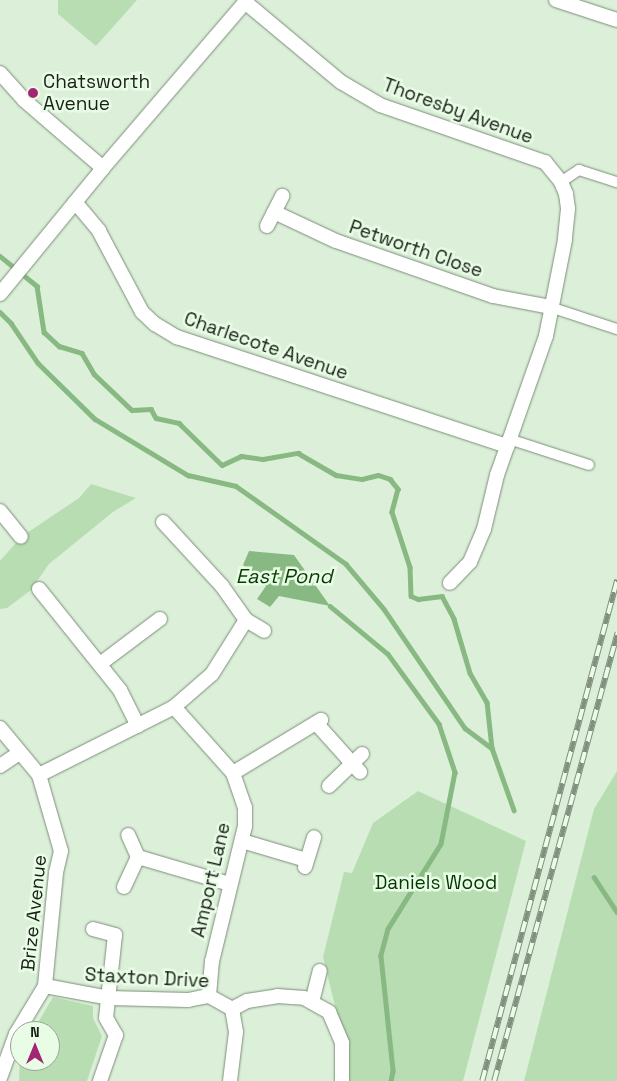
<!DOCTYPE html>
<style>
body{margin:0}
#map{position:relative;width:617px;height:1081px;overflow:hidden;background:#dcf0d9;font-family:"Space Grotesk",sans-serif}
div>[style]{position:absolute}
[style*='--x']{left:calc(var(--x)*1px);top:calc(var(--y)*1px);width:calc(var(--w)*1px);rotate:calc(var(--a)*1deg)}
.green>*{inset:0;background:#b8ddb2}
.water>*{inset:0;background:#89b982}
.stream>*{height:4.5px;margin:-2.25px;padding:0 2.25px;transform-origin:2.25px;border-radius:2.25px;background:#89b982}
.roads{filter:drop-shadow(0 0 1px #7b8d78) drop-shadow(0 0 1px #7b8d78)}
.pedestrian>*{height:10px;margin:-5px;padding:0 5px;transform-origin:5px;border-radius:5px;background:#fff}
.minor>*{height:14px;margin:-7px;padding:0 7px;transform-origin:7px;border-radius:7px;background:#fff}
.rail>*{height:5.5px;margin-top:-2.75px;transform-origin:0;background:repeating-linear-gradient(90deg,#e9fde6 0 11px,#82907f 0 22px);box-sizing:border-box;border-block:1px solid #82907f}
.dots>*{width:14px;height:14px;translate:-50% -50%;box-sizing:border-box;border:2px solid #e9fde6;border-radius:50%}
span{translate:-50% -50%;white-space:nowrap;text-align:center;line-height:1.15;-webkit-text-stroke:5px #e9fde6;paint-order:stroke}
.poi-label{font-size:19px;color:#192018}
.left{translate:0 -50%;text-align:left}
.street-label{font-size:19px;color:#192018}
.park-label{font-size:19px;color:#043800}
.water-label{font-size:20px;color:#083b04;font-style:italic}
.north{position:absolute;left:10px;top:1021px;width:50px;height:50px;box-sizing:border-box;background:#e9fde6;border:1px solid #96a594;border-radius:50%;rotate:0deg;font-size:14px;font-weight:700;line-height:20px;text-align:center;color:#192018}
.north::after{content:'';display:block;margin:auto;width:18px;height:22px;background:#a52575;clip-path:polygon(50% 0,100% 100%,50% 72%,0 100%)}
</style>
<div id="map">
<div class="green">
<div style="clip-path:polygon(58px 0,137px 0,96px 46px,58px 14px)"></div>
<div style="clip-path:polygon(91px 484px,136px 498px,113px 512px,49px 564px,31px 590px,7px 608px,0 609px,0 561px,21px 537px,79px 498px)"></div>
<div style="clip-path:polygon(617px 771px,617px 1081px,524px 1081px,594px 809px)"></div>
<div style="clip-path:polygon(418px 791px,526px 841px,463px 1081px,346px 1081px,349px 1063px,323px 957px,344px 872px,352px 873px,373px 823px)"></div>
<div style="clip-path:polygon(53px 997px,93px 1006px,93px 1018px,102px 1036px,87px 1081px,19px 1081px,20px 1055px,20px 1061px,50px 1061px,50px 1031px,33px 1031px)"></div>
</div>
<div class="water">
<div style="clip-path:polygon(249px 551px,294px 555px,330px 606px,279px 596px,270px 607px,257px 599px,266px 586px,243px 565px)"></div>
</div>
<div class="stream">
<div style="--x:0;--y:256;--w:48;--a:39"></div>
<div style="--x:37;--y:286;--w:47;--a:81.3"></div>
<div style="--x:44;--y:332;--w:21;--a:43"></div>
<div style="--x:59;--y:346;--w:24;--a:17"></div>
<div style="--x:82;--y:353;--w:24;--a:60"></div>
<div style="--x:94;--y:374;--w:52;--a:43.5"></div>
<div style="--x:132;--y:410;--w:19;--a:-3"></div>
<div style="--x:151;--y:409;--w:10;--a:61"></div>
<div style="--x:156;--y:418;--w:24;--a:12"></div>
<div style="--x:179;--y:423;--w:60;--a:44.3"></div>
<div style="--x:222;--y:465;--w:21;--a:-25"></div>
<div style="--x:241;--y:456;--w:22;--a:8"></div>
<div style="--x:263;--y:459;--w:36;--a:-10"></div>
<div style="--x:298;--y:453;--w:44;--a:30.1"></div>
<div style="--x:336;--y:475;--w:26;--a:9"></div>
<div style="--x:362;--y:479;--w:16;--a:-14"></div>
<div style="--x:378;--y:475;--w:13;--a:18"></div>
<div style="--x:390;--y:479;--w:13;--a:51"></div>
<div style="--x:398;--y:489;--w:24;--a:105"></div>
<div style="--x:392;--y:512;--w:58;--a:71.9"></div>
<div style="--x:410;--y:567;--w:29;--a:88"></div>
<div style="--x:411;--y:596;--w:8;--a:23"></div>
<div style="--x:418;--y:599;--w:24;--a:-7"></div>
<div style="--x:442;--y:596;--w:26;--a:62"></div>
<div style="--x:454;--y:619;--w:56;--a:73.5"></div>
<div style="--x:470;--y:673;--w:34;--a:60"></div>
<div style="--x:487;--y:702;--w:46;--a:83.8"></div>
<div style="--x:492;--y:748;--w:66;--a:70.5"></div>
<div style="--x:0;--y:312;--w:16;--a:45"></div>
<div style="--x:11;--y:323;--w:48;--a:56"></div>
<div style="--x:38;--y:363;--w:80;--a:44.5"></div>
<div style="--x:95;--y:419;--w:109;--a:31.1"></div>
<div style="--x:188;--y:475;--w:49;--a:12.9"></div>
<div style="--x:236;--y:486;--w:135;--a:35.3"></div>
<div style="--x:346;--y:564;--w:59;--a:49.8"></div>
<div style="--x:384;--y:609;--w:144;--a:55.8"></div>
<div style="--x:465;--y:728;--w:34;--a:37"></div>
<div style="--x:330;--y:606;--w:75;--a:39.6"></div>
<div style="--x:388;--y:654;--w:87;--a:53.9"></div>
<div style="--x:439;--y:724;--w:51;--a:71.6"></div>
<div style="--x:455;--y:772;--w:73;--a:101"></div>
<div style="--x:441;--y:844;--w:100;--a:121.9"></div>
<div style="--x:388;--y:929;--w:28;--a:105"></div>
<div style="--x:381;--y:956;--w:116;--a:84"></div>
<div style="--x:393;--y:1071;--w:10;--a:101"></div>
<div style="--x:594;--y:877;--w:42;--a:56.7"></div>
</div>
<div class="roads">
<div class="pedestrian">
<div style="--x:561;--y:182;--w:22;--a:-34"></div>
<div style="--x:579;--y:170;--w:40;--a:18"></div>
<div style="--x:550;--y:307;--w:71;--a:18.2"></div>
<div style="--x:509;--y:439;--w:84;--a:18"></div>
</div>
<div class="minor">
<div style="--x:556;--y:0;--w:64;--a:18.2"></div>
<div style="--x:245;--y:2;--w:125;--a:39.8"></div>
<div style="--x:341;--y:82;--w:45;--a:30.5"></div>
<div style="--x:380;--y:105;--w:175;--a:19.1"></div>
<div style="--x:545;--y:162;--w:26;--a:51"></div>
<div style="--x:561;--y:182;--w:13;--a:67"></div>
<div style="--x:566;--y:194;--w:15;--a:82"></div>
<div style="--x:568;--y:209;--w:31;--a:96"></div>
<div style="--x:565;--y:240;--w:98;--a:101.2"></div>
<div style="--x:546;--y:336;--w:147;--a:109.4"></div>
<div style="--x:497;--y:475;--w:56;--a:103.5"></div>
<div style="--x:484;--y:529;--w:36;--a:113"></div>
<div style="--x:470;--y:562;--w:29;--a:134"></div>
<div style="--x:0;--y:73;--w:36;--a:48"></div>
<div style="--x:24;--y:100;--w:104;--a:40.7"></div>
<div style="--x:75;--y:202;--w:38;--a:50"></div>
<div style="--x:99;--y:231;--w:92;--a:62"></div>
<div style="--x:142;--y:312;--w:18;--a:43"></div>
<div style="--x:155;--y:324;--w:26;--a:31"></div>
<div style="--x:177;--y:337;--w:348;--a:18.3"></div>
<div style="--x:274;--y:212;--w:68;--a:25.1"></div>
<div style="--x:336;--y:241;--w:166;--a:19.3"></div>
<div style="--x:493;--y:296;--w:58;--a:10.9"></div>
<div style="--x:267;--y:226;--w:34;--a:-63"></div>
<div style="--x:0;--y:294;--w:163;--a:-50.7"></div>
<div style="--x:103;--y:168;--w:221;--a:-49.4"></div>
<div style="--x:0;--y:511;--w:33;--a:51"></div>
<div style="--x:39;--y:589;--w:129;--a:51.3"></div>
<div style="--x:120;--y:690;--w:40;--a:63.4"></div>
<div style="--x:246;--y:620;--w:21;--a:31"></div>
<div style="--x:100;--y:664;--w:75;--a:-36.9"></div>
<div style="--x:174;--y:707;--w:89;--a:48.2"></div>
<div style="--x:233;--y:773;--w:36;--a:71"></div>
<div style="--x:245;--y:807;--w:19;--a:90"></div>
<div style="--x:245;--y:826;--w:139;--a:103.7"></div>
<div style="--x:212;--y:961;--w:35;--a:95"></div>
<div style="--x:316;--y:723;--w:66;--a:48.1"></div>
<div style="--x:0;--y:728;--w:61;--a:50.3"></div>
<div style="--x:39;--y:775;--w:79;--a:73.9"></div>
<div style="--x:61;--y:851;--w:23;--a:103"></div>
<div style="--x:56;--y:873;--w:114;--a:95.6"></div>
<div style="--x:45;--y:986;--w:56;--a:121.1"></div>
<div style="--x:16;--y:1034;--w:47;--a:110"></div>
<div style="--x:0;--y:766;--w:23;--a:-34"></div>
<div style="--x:233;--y:773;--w:103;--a:-31.1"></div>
<div style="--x:39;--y:775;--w:151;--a:-26.7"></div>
<div style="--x:174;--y:707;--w:50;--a:-41"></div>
<div style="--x:212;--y:674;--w:64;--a:-57.8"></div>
<div style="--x:246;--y:620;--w:42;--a:-125.2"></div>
<div style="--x:222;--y:586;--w:87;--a:-132.7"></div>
<div style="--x:329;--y:786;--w:46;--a:-44.1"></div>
<div style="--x:242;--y:841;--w:67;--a:16.5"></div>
<div style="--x:138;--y:857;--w:96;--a:16.4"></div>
<div style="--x:305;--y:867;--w:31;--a:-73"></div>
<div style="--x:124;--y:887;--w:33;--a:-65"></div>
<div style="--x:138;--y:857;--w:24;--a:-114"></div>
<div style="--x:93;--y:929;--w:23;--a:15"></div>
<div style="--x:115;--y:935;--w:83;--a:96.2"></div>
<div style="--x:106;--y:1018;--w:20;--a:60"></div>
<div style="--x:116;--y:1035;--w:49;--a:109.2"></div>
<div style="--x:45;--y:986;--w:65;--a:10.6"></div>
<div style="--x:109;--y:998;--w:79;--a:1.5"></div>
<div style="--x:188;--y:1000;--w:21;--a:-11"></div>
<div style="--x:209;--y:996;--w:26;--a:29"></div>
<div style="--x:232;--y:1009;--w:23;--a:80"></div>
<div style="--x:236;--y:1032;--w:49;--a:97"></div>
<div style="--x:312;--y:1002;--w:32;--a:-76"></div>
<div style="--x:232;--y:1009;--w:17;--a:-28"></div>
<div style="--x:247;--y:1001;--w:30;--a:-9"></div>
<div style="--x:277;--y:996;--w:27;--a:4"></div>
<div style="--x:304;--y:998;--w:29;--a:29"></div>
<div style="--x:329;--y:1012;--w:34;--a:67"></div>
<div style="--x:342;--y:1043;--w:38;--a:90"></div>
</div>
</div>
<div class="rail">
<div style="--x:482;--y:1081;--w:519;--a:-74.92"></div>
<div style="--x:494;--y:1081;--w:465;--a:-74.6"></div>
</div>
<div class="dots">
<div style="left:33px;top:93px;background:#a52575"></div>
</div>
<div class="poi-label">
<span class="left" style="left:43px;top:93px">Chatsworth<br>Avenue</span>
</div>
<div class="street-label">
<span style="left:458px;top:111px;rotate:20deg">Thoresby Avenue</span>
<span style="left:416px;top:249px;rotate:19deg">Petworth Close</span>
<span style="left:266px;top:346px;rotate:19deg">Charlecote Avenue</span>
<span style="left:211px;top:880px;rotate:-77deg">Amport Lane</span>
<span style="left:34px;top:913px;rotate:-84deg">Brize Avenue</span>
<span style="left:147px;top:978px;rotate:3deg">Staxton Drive</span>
</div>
<div class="park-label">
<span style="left:436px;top:883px">Daniels Wood</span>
</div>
<div class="water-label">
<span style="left:284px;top:576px">East Pond</span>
</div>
<div class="north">N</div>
</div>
